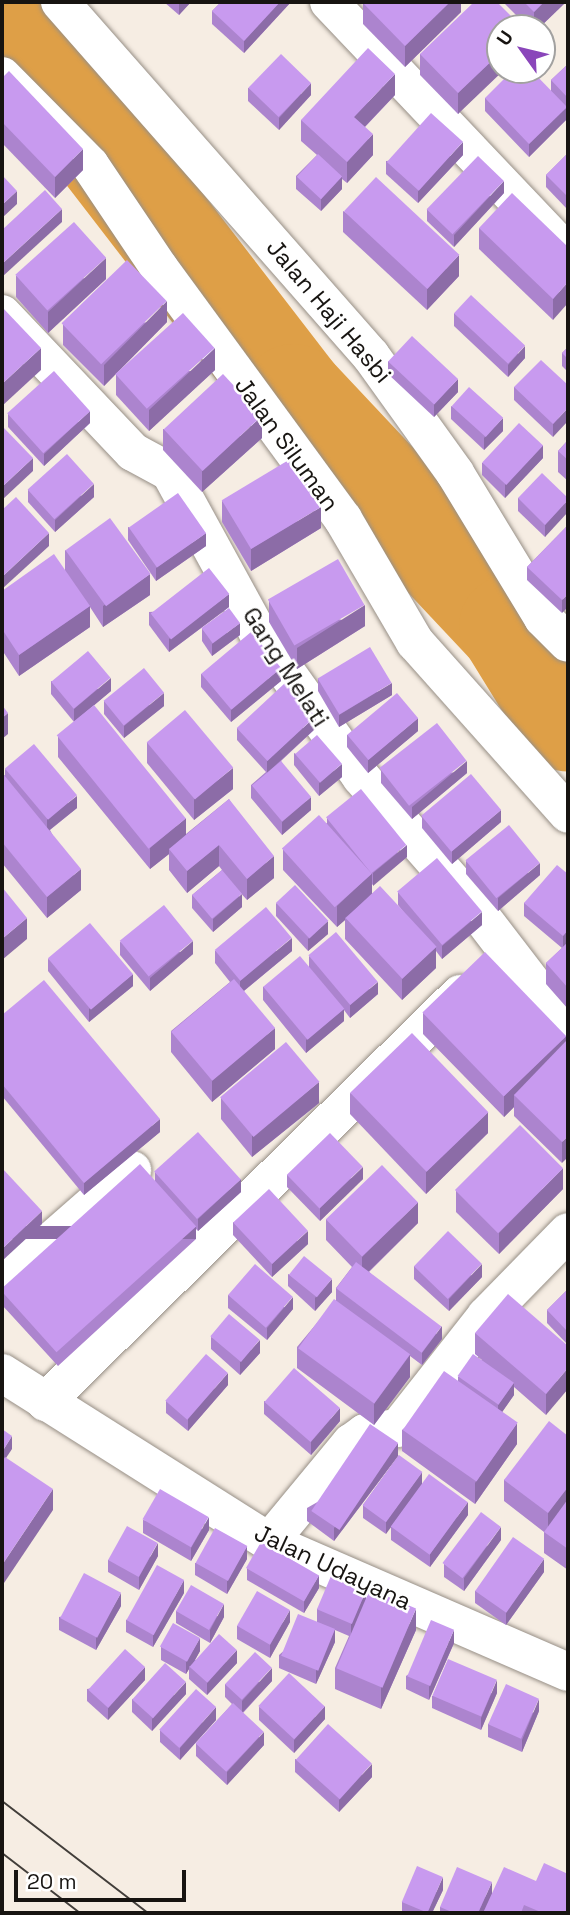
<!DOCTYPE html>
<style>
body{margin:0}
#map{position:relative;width:570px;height:1915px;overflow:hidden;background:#f6ede3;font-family:"Space Grotesk",sans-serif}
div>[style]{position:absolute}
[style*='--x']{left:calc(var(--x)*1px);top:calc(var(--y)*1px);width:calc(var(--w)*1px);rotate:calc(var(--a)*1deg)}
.river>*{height:103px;margin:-51.5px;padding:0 51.5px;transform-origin:51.5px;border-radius:51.5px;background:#de9f47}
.roads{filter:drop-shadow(0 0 2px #978f86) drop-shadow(0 0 2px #978f86)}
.minor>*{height:38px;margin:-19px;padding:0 19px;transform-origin:19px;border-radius:19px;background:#fff}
.tram>*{height:2px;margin:-1px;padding:0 1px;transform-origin:1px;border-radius:1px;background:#423e3a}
.wall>*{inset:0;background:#ac84ce}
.shaded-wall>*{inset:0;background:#8c6ca7;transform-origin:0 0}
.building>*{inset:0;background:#c89aef;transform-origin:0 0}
span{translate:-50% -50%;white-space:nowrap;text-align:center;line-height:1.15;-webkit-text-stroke:5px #fff;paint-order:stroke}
.street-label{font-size:24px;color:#171411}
.frame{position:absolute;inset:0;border:4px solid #171411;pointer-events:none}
.north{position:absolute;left:486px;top:14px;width:70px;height:70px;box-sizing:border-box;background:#fff;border:2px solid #a2a1a0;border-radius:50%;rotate:304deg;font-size:19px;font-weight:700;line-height:28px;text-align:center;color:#171411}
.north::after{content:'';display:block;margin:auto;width:24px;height:32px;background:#8a46ba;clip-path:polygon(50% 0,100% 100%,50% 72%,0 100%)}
.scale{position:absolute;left:14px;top:1870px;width:172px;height:32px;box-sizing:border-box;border:4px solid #171411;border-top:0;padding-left:9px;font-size:21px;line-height:24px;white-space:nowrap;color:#171411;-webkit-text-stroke:5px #fff;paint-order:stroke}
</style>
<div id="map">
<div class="river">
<div style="--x:2;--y:17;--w:477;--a:52.4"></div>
<div style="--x:293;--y:395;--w:317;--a:46.8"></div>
<div style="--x:510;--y:626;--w:110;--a:58.3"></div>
</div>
<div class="roads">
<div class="minor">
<div style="--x:60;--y:2;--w:471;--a:48.7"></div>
<div style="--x:371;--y:356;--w:144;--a:54.3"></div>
<div style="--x:455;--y:473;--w:170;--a:58.7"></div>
<div style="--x:543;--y:618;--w:35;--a:45"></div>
<div style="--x:329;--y:2;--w:347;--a:46.5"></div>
<div style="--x:2;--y:76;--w:125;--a:45.3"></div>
<div style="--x:90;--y:165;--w:125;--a:56.1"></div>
<div style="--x:160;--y:269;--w:310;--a:53.8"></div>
<div style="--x:343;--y:519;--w:143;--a:59.7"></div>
<div style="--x:415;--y:642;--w:230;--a:48.3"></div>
<div style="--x:2;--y:314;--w:190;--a:46.5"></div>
<div style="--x:133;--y:452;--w:42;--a:28.4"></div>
<div style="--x:170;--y:472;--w:181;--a:61.3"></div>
<div style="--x:257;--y:631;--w:179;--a:54.5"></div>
<div style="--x:361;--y:777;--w:159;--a:48.8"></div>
<div style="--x:466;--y:897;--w:168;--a:52.5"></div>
<div style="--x:2;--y:1284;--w:173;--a:-41.2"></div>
<div style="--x:2;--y:1373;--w:316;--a:32.3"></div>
<div style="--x:269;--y:1542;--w:326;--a:23.5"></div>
<div style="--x:45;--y:1402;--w:582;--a:-44.51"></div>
<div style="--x:269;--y:1542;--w:129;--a:-50.4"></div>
<div style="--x:351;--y:1443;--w:17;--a:-36"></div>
<div style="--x:365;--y:1433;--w:33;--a:-9"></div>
<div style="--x:398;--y:1428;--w:142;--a:-51.8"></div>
<div style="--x:486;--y:1316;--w:117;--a:-45.7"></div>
</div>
</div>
<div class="tram">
<div style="--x:2;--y:1801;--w:184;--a:37.5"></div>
<div style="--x:2;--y:1853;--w:98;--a:37.6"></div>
</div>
<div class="wall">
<div style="clip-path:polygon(164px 2px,191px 2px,179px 15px)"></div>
<div style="clip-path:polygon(221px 2px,291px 2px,244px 53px,212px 24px,212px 11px)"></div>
<div style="clip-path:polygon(461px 2px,461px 12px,405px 67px,363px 24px,363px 3px)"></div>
<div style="clip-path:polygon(503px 2px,566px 2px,539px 28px,529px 28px)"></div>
<div style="clip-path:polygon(523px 28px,458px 114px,420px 75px,420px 54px)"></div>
<div style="clip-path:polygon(568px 64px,568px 110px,567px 109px,567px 119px,529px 157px,485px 111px,485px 98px,551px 91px,551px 80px)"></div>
<div style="clip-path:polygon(2px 78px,83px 170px,55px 198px,2px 143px)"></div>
<div style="clip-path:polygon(248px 88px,311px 95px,279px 130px,248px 101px)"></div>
<div style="clip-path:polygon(395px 95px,365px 127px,373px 155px,347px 183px,342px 179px,342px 189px,321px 211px,296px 189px,296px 176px,317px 155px,301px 141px,301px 120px)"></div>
<div style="clip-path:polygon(568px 153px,568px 210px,546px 187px,546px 175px)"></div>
<div style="clip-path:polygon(463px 155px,418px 203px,386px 174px,386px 161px)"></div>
<div style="clip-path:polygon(504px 193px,454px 247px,427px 221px,427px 209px)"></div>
<div style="clip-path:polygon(343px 211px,459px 276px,427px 310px,343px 232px)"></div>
<div style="clip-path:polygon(479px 228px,568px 247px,553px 320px,479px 249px)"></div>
<div style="clip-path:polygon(16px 276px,106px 279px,48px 333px,16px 297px)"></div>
<div style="clip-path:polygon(454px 313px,525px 358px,508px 377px,454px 326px)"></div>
<div style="clip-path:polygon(167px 322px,104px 386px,63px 345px,63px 324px)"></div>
<div style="clip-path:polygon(568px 347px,568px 372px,562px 366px,562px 353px)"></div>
<div style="clip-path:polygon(388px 361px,458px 392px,434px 417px,388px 374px)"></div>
<div style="clip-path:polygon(215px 370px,149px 431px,116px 395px,116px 374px)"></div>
<div style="clip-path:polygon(568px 385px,553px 437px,514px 400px,514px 387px)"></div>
<div style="clip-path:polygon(451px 406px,503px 431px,484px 450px,451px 419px)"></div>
<div style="clip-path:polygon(8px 414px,90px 423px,44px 466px,8px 427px)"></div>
<div style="clip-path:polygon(163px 429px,262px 438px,202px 492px,163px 450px)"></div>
<div style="clip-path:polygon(568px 440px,568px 481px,558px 472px,558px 451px)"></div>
<div style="clip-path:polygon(543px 458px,505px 498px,482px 475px,482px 463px)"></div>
<div style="clip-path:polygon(28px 490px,94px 497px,55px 532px,28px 502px)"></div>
<div style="clip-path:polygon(518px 498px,568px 498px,545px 537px,518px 511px)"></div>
<div style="clip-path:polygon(222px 501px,321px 528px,251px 571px,222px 522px)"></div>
<div style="clip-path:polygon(568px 525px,562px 613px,527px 580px,527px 567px)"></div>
<div style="clip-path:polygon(128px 527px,206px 546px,156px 581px,128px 540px)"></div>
<div style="clip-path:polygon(65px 550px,150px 595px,103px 627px,90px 607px,90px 627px,19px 676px,2px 650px,2px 591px,65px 571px)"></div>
<div style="clip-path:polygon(269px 601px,365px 626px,297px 669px,269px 622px)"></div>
<div style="clip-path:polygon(229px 607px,169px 652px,149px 625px,149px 612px)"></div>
<div style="clip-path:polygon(202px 629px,240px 635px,212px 656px,202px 641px)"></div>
<div style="clip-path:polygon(201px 674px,281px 681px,231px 722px,201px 687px)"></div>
<div style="clip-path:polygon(318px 678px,392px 695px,339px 727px,318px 691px)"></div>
<div style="clip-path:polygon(51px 681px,111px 691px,74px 722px,51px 694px)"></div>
<div style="clip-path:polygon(104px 701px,164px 706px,124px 738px,104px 714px)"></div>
<div style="clip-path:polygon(237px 728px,316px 728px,281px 761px,311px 810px,282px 835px,251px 798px,251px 785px,266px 772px,237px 740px)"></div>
<div style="clip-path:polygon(418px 731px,368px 773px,347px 747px,347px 735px)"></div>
<div style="clip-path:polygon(58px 736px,186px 834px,229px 799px,274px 878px,247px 900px,237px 889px,242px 907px,213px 932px,192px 908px,192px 895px,222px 870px,219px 866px,187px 893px,169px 870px,169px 854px,150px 869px,58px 757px)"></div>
<div style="clip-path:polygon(147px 742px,233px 789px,194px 820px,147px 763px)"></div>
<div style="clip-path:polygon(294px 753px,342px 777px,319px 796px,294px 765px)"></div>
<div style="clip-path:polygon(5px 769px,77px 808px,50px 830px,81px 890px,47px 918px,2px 863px,2px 777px,5px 775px)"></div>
<div style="clip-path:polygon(381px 770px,467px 773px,412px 819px,381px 783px)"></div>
<div style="clip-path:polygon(422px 816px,501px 822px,452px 864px,422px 828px)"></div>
<div style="clip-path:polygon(327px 818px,407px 857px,372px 885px,372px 893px,405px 914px,398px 905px,398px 892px,482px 925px,442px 959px,436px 951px,436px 968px,402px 1000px,345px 939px,345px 920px,337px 927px,283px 870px,283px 849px,327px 823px)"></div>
<div style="clip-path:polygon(466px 861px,540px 875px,498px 911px,466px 874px)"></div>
<div style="clip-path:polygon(568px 874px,568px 1009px,546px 984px,546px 963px,562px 948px,524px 916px,524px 903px)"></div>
<div style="clip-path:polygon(276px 903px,328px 934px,308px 951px,276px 916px)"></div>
<div style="clip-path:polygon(120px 942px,193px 954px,150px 991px,120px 955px)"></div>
<div style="clip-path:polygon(215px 951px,292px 951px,244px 991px,275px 1049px,212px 1102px,171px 1052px,171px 1031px,230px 982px,215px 963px)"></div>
<div style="clip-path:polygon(309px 956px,378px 994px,350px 1018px,344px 1010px,344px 1021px,306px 1053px,263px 1000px,263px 987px,309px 967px)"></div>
<div style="clip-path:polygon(48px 959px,133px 986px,89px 1022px,48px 971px)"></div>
<div style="clip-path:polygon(423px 1013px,566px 1036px,562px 1163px,514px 1116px,514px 1107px,504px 1117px,423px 1034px)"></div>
<div style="clip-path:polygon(2px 1015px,160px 1132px,84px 1195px,2px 1096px)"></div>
<div style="clip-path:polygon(350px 1093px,488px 1133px,426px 1194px,350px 1114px)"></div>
<div style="clip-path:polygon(221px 1098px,319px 1103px,252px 1157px,221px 1119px)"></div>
<div style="clip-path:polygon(155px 1172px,241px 1192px,198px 1231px,196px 1229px,196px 1239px,58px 1366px,2px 1305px,2px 1291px,155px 1182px)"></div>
<div style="clip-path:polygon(287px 1175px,363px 1179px,320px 1221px,287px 1187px)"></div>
<div style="clip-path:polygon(563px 1189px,499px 1254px,456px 1212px,456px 1191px)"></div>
<div style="clip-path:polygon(326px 1219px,418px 1223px,369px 1272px,442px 1339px,422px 1365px,410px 1356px,410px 1377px,374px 1425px,297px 1368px,297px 1347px,336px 1300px,336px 1288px,352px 1267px,326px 1240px)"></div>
<div style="clip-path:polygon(233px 1222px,308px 1244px,272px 1277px,233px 1235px)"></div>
<div style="clip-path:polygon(414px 1266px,482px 1277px,449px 1311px,414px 1279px)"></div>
<div style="clip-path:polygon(288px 1274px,332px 1292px,315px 1311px,288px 1286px)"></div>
<div style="clip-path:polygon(568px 1289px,568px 1345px,547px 1323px,547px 1310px)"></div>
<div style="clip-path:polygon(228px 1295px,293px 1309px,267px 1340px,228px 1308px)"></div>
<div style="clip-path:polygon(475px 1333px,568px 1346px,546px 1415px,514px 1387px,514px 1395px,502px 1412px,517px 1444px,475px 1504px,402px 1451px,402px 1430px,458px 1381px,458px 1377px,482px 1360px,475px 1354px)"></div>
<div style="clip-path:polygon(211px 1337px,260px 1353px,240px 1375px,211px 1349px)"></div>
<div style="clip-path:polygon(228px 1385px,188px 1431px,166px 1413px,166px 1401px)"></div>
<div style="clip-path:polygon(264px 1401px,340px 1421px,311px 1455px,264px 1414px)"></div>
<div style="clip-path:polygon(568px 1436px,568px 1570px,544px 1553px,544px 1532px,504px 1501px,504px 1480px)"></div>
<div style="clip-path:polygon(399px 1455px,386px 1534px,363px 1518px,363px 1505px)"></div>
<div style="clip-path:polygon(398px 1456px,334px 1541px,307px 1521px,307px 1508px)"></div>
<div style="clip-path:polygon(468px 1515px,430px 1567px,391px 1540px,391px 1527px)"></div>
<div style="clip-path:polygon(143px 1520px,209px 1530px,191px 1561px,143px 1533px)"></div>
<div style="clip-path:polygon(501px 1540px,464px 1591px,444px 1577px,444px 1564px)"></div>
<div style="clip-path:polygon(158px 1556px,139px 1590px,108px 1572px,108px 1560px)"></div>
<div style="clip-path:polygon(247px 1559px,227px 1594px,195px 1575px,195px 1563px)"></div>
<div style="clip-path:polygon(247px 1568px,319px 1588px,304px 1613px,247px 1580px)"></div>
<div style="clip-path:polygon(544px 1572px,506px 1625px,475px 1603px,475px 1591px)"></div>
<div style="clip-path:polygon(184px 1593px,153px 1647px,126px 1632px,126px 1620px)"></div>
<div style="clip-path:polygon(366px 1599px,416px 1630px,381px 1709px,335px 1689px,335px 1668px,349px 1636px,335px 1630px,335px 1642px,316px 1684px,279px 1668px,279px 1655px,317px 1622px,317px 1609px)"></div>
<div style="clip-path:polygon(121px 1606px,96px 1650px,59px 1630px,59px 1617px)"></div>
<div style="clip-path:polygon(568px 1608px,568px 1624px,567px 1623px,567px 1610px)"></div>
<div style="clip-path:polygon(176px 1611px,224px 1617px,210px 1643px,176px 1623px)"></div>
<div style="clip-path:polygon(290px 1622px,270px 1658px,237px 1639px,237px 1626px)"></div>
<div style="clip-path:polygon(454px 1643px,429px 1700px,406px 1689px,406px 1676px)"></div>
<div style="clip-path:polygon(161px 1647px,200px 1651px,195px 1660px,237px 1663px,207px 1695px,189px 1679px,189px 1669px,186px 1674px,161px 1660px)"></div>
<div style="clip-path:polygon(145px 1680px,108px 1720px,87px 1701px,87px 1689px)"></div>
<div style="clip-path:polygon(272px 1681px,243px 1713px,264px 1745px,227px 1785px,196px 1756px,196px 1744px,232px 1704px,225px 1697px,225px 1684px)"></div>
<div style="clip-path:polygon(497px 1693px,481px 1730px,432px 1708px,432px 1696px)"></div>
<div style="clip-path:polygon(186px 1694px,152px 1731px,132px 1712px,132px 1699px)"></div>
<div style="clip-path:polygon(259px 1707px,325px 1719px,294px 1753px,259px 1720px)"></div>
<div style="clip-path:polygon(539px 1711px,522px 1752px,488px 1737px,488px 1724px)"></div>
<div style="clip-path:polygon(216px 1720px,180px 1760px,160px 1742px,160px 1730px)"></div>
<div style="clip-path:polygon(295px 1759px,372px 1777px,339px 1812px,295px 1772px)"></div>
<div style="clip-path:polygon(443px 1890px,432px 1913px,402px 1913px,402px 1902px)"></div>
<div style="clip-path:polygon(492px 1895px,568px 1913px,440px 1913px,440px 1907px)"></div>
</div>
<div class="shaded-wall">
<div style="clip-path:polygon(179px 2px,191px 2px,179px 15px)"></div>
<div style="clip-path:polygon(280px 2px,291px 2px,244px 53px,244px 41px)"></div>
<div style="clip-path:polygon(450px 2px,461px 2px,461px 12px,405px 67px,405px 46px)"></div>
<div style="clip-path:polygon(544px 2px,566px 2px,539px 28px,534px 28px,534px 12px)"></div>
<div style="clip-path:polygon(500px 53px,500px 70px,504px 70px,458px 114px,458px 93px)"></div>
<div style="clip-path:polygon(395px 74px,395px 95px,354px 138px,354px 117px)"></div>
<div style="clip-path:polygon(311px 83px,311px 95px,279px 130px,279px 118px)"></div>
<div style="clip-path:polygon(567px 107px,567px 119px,529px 157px,529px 144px)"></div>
<div style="clip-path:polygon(373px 134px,373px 155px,347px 183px,347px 162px)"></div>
<div style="clip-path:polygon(463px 142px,463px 155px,418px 203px,418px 191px)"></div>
<div style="clip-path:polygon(83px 149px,83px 170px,55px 198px,55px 177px)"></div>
<div style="clip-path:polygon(342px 176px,342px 189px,321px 211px,321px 199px)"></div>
<div style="clip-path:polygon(504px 181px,504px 193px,454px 247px,454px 235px)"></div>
<div style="clip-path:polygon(17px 191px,17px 204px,2px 218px,2px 205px)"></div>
<div style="clip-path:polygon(62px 209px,62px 222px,2px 277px,2px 264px)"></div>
<div style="clip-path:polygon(459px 255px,459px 276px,427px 310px,427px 289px)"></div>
<div style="clip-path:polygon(106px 258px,106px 279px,48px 333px,48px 312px)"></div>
<div style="clip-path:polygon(568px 282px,568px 303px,553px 320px,553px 299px)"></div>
<div style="clip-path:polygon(167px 301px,167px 322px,104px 386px,104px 365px)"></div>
<div style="clip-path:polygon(525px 346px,525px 358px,508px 377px,508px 365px)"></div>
<div style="clip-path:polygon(41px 348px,41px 370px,2px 406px,2px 384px)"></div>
<div style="clip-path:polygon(215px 348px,215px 370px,149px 431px,149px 410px)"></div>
<div style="clip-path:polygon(458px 379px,458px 392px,434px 417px,434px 404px)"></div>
<div style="clip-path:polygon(568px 408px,568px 421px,553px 437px,553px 424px)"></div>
<div style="clip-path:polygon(90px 411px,90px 423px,44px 466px,44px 454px)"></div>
<div style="clip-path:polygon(262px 416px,262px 438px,202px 492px,202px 471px)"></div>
<div style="clip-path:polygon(503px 418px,503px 431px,484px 450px,484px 438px)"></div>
<div style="clip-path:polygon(543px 445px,543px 458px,505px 498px,505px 485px)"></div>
<div style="clip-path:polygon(33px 458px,33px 471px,2px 500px,2px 487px)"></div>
<div style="clip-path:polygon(94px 484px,94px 497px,55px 532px,55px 520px)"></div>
<div style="clip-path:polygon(568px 500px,568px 512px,545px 537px,545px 525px)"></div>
<div style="clip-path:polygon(321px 507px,321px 528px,251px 571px,251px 549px)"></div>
<div style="clip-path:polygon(49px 533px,49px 546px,2px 589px,2px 577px)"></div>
<div style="clip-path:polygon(206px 533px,206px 546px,156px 581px,156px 568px)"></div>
<div style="clip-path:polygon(150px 574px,150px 595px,103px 627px,103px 606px)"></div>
<div style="clip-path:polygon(229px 594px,229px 607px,169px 652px,169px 639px)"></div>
<div style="clip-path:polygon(568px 594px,568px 607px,562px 613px,562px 600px)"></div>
<div style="clip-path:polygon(365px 605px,365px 626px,297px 669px,297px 648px)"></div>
<div style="clip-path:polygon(90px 606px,90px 627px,19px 676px,19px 655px)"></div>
<div style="clip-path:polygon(240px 623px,240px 635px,212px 656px,212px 644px)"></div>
<div style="clip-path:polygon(281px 668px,281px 681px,231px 722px,231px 709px)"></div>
<div style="clip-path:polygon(111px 678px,111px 691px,74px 722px,74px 709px)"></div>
<div style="clip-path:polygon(392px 683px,392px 695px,339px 727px,339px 715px)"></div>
<div style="clip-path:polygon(164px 693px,164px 706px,124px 738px,124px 726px)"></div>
<div style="clip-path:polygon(8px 713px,8px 734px,2px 739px,2px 718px)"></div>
<div style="clip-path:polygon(316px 716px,316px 728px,267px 773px,267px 761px)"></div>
<div style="clip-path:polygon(418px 718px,418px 731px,368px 773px,368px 760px)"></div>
<div style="clip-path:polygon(467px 761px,467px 773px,412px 819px,412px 807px)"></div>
<div style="clip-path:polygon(342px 764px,342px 777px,319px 796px,319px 783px)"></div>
<div style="clip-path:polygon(233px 768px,233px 789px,194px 820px,194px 799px)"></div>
<div style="clip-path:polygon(77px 796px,77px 808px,47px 832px,47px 819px)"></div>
<div style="clip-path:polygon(311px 797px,311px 810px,282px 835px,282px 822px)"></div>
<div style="clip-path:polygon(501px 810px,501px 822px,452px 864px,452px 851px)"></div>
<div style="clip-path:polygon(186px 818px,186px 839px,169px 849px,169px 854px,150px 869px,150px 848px)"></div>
<div style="clip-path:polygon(219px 845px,219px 866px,187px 893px,187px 871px)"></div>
<div style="clip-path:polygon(407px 845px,407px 857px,373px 886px,373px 873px)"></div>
<div style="clip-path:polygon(274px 856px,274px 878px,247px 900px,247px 879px)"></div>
<div style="clip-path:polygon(540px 863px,540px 875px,498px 911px,498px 898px)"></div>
<div style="clip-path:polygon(81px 869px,81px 890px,47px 918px,47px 897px)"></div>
<div style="clip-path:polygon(372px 873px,372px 895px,345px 918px,345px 920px,337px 927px,337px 906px)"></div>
<div style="clip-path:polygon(242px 894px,242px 907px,213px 932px,213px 919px)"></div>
<div style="clip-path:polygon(482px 912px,482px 925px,442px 959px,442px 946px)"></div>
<div style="clip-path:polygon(27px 918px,27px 939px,2px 960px,2px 939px)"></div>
<div style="clip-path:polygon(328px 921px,328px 934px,308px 951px,308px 939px)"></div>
<div style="clip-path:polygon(568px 930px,568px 943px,563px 949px,563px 936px)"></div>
<div style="clip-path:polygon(292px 938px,292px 951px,240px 994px,240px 981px)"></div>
<div style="clip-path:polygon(193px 941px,193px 954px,150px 991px,150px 978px)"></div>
<div style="clip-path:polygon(436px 947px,436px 968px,402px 1000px,402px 979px)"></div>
<div style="clip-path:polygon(133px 974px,133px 986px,89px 1022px,89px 1009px)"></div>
<div style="clip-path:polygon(378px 982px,378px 994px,350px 1018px,350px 1005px)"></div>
<div style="clip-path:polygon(344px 1009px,344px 1021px,306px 1053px,306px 1040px)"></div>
<div style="clip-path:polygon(275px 1028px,275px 1049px,212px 1102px,212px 1080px)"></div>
<div style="clip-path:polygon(566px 1036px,566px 1057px,514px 1095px,514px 1107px,504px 1117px,504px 1096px)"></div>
<div style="clip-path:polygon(319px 1082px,319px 1103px,252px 1157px,252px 1136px)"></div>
<div style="clip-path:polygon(488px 1112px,488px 1133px,426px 1194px,426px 1172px)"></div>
<div style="clip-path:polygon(160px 1119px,160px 1132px,84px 1195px,84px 1183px)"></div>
<div style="clip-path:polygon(568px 1136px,568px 1157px,562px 1163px,562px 1142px)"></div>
<div style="clip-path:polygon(363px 1167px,363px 1179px,320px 1221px,320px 1208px)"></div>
<div style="clip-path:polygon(563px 1168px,563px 1189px,499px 1254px,499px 1233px)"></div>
<div style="clip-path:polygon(241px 1179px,241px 1192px,198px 1231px,198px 1219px)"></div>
<div style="clip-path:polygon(418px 1202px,418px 1223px,362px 1278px,362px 1257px)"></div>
<div style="clip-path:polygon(42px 1211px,42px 1224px,2px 1261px,2px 1249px)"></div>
<div style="left:196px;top:1226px;width:13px;height:188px;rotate:90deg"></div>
<div style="clip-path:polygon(308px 1231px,308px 1244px,272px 1277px,272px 1264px)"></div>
<div style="clip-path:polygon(482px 1264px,482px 1277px,449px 1311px,449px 1299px)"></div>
<div style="clip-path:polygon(332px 1279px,332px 1292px,315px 1311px,315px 1298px)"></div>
<div style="clip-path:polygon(293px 1297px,293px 1309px,267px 1340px,267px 1328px)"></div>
<div style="clip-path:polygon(442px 1326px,442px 1339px,422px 1365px,422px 1353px)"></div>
<div style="clip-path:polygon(260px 1340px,260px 1353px,240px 1375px,240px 1362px)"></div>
<div style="clip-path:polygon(410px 1355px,410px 1377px,374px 1425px,374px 1404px)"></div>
<div style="clip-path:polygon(568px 1368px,568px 1389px,546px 1415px,546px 1394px)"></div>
<div style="clip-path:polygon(228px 1373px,228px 1385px,188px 1431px,188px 1419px)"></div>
<div style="clip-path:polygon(514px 1383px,514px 1395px,498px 1418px,498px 1405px)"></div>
<div style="clip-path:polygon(340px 1408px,340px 1421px,311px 1455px,311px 1442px)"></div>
<div style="clip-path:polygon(517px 1423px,517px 1444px,475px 1504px,475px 1483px)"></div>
<div style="clip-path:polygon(12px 1436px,12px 1449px,2px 1464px,2px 1452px)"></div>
<div style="clip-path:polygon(398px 1443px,398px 1456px,334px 1541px,334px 1528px)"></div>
<div style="clip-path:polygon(422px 1472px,422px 1485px,386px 1534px,386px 1521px)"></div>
<div style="clip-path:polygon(568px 1487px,568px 1508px,548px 1535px,548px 1513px)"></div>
<div style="clip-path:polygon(53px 1489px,53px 1510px,2px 1586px,2px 1565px)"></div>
<div style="clip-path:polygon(468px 1502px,468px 1515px,430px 1567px,430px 1554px)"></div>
<div style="clip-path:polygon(209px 1517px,209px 1530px,191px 1561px,191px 1548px)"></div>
<div style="clip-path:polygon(501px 1527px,501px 1540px,464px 1591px,464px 1578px)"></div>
<div style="clip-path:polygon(158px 1543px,158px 1556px,139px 1590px,139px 1577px)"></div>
<div style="clip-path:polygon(247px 1546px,247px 1559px,227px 1594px,227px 1581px)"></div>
<div style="clip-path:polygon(544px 1559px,544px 1572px,506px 1625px,506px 1612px)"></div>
<div style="clip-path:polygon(319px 1575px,319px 1588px,304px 1613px,304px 1601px)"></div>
<div style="clip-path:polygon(184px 1580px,184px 1593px,153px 1647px,153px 1635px)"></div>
<div style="clip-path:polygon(366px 1591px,366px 1603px,351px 1637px,351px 1624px)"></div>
<div style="clip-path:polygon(121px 1593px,121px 1606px,96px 1650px,96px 1637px)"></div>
<div style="clip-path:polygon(224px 1604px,224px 1617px,210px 1643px,210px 1630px)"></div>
<div style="clip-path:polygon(416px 1609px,416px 1630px,381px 1709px,381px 1688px)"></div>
<div style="clip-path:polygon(290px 1610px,290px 1622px,270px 1658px,270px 1645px)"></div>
<div style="clip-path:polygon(335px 1629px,335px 1642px,316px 1684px,316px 1671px)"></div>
<div style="clip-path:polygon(454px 1630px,454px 1643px,429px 1700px,429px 1687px)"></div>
<div style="clip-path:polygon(200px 1638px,200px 1651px,191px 1667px,189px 1666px,189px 1669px,186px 1674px,186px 1662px)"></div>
<div style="clip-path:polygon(237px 1650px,237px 1663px,207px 1695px,207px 1682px)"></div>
<div style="clip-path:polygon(145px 1667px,145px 1680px,108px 1720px,108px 1707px)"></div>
<div style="clip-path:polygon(272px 1668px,272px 1681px,242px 1713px,242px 1701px)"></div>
<div style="clip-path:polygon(497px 1680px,497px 1693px,481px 1730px,481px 1718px)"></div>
<div style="clip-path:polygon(186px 1682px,186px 1694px,152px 1731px,152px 1719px)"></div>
<div style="clip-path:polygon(539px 1699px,539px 1711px,522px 1752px,522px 1740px)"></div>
<div style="clip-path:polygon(325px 1706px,325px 1719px,294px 1753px,294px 1740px)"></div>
<div style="clip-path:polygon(216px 1707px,216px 1720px,180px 1760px,180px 1748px)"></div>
<div style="clip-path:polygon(264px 1732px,264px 1745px,227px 1785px,227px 1772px)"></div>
<div style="clip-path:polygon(372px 1764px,372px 1777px,339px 1812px,339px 1800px)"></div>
<div style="clip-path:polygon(443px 1877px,443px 1890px,432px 1913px,427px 1913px)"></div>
<div style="clip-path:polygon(492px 1882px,492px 1895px,484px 1913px,478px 1913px)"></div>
</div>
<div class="building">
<div style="clip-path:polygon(221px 2px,280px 2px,244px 41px,212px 11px)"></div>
<div style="clip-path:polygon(364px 2px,450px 2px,405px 46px,363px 3px)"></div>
<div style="clip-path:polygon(474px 2px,497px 2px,523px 28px,500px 28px,500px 53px,458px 93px,420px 54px)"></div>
<div style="clip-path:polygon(524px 2px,544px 2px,534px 12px)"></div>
<div style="clip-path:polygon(368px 48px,395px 74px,354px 117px,373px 134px,347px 162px,301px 120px)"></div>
<div style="left:281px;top:54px;width:42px;height:47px;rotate:44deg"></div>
<div style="clip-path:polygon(568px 64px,568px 98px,551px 80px)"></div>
<div style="clip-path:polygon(513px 70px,531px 70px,567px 107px,529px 144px,485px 98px)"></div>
<div style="clip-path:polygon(9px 71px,83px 149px,55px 177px,2px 122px,2px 78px)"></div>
<div style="left:431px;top:113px;width:43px;height:66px;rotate:42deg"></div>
<div style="clip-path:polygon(568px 153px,568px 197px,546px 175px)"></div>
<div style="left:318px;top:154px;width:33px;height:31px;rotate:43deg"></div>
<div style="left:478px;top:156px;width:36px;height:74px;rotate:44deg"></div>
<div style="clip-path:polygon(2px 175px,17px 191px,2px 205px)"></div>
<div style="left:376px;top:177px;width:114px;height:47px;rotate:43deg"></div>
<div style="clip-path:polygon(45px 190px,62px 209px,2px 264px,2px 230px)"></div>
<div style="clip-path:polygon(512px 193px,568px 247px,568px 282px,553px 299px,479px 228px)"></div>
<div style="left:74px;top:222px;width:48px;height:79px;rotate:48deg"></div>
<div style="left:127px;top:260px;width:57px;height:91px;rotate:46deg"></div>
<div style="left:471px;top:295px;width:74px;height:25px;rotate:43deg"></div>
<div style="clip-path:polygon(2px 307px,41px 348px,2px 384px)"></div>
<div style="left:183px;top:313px;width:47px;height:91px;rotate:48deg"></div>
<div style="left:412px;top:336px;width:63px;height:35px;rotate:43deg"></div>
<div style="clip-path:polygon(568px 347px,568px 359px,562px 353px)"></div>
<div style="clip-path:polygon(541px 360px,568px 385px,568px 408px,553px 424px,514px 387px)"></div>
<div style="left:54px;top:371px;width:54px;height:63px;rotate:48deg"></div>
<div style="left:223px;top:374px;width:57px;height:81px;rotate:47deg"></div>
<div style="left:469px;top:387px;width:46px;height:26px;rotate:42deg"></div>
<div style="left:519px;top:423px;width:33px;height:54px;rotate:43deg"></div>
<div style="clip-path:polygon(2px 426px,33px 458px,2px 487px)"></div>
<div style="clip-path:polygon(568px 440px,568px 460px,558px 451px)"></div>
<div style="left:67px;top:454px;width:40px;height:53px;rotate:48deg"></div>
<div style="left:292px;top:458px;width:57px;height:82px;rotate:59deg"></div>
<div style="clip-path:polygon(542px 473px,568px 498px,568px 500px,545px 525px,518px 498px)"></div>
<div style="left:178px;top:493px;width:49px;height:60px;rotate:55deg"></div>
<div style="clip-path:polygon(16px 497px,49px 533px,2px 577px,2px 510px)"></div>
<div style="left:110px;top:518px;width:69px;height:55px;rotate:54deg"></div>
<div style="clip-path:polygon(568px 525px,568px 594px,562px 600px,527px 567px)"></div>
<div style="clip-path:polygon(54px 554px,90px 606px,19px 655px,2px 629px,2px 591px)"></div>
<div style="left:338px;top:559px;width:53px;height:81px;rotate:60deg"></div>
<div style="left:209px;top:568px;width:33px;height:74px;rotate:52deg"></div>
<div style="left:229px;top:608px;width:19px;height:34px;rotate:54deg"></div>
<div style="left:251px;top:632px;width:47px;height:65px;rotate:50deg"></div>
<div style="left:370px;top:647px;width:42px;height:61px;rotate:59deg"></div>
<div style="left:88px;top:651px;width:35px;height:48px;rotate:50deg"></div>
<div style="left:144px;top:668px;width:32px;height:52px;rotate:51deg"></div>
<div style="left:285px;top:683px;width:45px;height:66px;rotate:47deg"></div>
<div style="left:397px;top:693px;width:33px;height:65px;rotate:50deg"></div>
<div style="clip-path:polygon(2px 705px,8px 713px,2px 718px)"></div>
<div style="left:94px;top:705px;width:146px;height:48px;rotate:51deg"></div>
<div style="left:185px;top:710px;width:75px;height:50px;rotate:50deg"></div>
<div style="left:437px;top:723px;width:48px;height:73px;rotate:52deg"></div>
<div style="left:317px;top:735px;width:38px;height:29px;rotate:49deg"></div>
<div style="left:34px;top:744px;width:67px;height:38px;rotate:50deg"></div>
<div style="left:281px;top:761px;width:47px;height:38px;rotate:50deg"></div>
<div style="left:471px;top:774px;width:47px;height:65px;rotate:50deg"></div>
<div style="clip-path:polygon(4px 775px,81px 869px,47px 897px,2px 842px,2px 777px)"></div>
<div style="left:361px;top:789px;width:72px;height:45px;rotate:51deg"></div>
<div style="clip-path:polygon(229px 799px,274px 856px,247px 879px,219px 845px,187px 871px,169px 849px)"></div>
<div style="left:319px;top:815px;width:79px;height:50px;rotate:48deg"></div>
<div style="left:509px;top:825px;width:49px;height:56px;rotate:51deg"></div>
<div style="left:437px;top:858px;width:70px;height:52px;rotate:50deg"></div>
<div style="clip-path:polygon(557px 865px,568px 874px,568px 930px,563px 936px,524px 903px)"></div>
<div style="left:222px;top:870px;width:31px;height:39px;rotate:50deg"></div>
<div style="left:295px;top:885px;width:49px;height:26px;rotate:47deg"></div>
<div style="left:380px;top:886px;width:83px;height:47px;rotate:47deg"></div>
<div style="clip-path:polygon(2px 887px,27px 918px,2px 939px)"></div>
<div style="left:164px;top:905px;width:46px;height:57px;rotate:51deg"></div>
<div style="left:266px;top:907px;width:40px;height:67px;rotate:50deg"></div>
<div style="left:90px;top:923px;width:67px;height:55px;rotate:50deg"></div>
<div style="left:336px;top:932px;width:65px;height:36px;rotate:50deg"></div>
<div style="clip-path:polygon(568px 942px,568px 988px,546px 963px)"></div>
<div style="left:485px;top:952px;width:117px;height:87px;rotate:46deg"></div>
<div style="left:300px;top:956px;width:69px;height:48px;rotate:50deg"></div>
<div style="left:234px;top:979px;width:64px;height:82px;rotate:50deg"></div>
<div style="clip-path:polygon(44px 980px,160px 1119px,84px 1183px,2px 1084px,2px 1015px)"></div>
<div style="left:412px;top:1033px;width:110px;height:86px;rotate:46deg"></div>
<div style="clip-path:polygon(566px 1041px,568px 1043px,568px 1136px,562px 1142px,514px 1095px)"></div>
<div style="left:286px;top:1042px;width:52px;height:86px;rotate:50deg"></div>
<div style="left:520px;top:1125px;width:61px;height:92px;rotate:45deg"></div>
<div style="left:198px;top:1132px;width:64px;height:59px;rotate:48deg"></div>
<div style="left:330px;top:1133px;width:47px;height:60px;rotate:46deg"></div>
<div style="left:140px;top:1164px;width:84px;height:188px;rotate:48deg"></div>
<div style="left:382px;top:1165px;width:52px;height:78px;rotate:46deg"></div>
<div style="clip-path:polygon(2px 1168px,42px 1211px,2px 1249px)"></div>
<div style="left:269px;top:1189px;width:57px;height:49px;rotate:47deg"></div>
<div style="left:448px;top:1231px;width:47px;height:49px;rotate:44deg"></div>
<div style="left:304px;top:1256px;width:36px;height:24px;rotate:39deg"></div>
<div style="left:356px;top:1262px;width:107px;height:33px;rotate:37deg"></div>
<div style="left:255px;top:1264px;width:50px;height:41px;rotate:41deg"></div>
<div style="clip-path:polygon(568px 1289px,568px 1332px,547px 1310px)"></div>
<div style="clip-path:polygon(508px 1294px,568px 1346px,568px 1368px,546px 1394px,475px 1333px)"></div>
<div style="left:334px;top:1299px;width:94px;height:61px;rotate:36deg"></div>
<div style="left:229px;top:1314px;width:40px;height:29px;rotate:40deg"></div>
<div style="left:206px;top:1354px;width:29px;height:62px;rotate:41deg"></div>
<div style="left:473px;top:1354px;width:50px;height:27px;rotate:35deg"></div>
<div style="left:294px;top:1368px;width:61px;height:45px;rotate:41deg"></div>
<div style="left:444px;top:1371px;width:90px;height:72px;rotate:35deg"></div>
<div style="clip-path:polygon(549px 1421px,568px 1436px,568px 1487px,548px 1513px,504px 1480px)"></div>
<div style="left:370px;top:1424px;width:34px;height:105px;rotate:34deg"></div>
<div style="clip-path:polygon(2px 1429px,12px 1436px,2px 1452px)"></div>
<div style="left:399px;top:1455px;width:29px;height:62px;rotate:36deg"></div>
<div style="clip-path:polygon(5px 1457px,53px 1489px,2px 1565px,2px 1462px)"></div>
<div style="left:429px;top:1474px;width:48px;height:65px;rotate:36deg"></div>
<div style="left:160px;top:1489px;width:56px;height:35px;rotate:30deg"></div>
<div style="clip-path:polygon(568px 1499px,568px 1549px,544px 1532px)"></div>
<div style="left:481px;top:1512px;width:25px;height:64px;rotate:37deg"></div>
<div style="left:127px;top:1526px;width:35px;height:39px;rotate:29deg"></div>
<div style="left:215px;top:1528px;width:37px;height:40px;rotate:29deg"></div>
<div style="left:513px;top:1537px;width:38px;height:66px;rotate:35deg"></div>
<div style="left:261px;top:1542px;width:67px;height:30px;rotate:30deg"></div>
<div style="left:157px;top:1565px;width:31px;height:63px;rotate:29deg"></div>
<div style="left:84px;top:1573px;width:42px;height:51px;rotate:28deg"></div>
<div style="left:331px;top:1576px;width:38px;height:36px;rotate:23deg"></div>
<div style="left:191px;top:1585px;width:38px;height:30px;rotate:30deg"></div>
<div style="left:370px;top:1589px;width:50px;height:86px;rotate:23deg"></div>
<div style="left:257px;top:1591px;width:38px;height:40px;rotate:30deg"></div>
<div style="left:298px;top:1614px;width:40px;height:45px;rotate:22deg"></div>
<div style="left:431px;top:1620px;width:25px;height:61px;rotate:23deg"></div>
<div style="left:173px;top:1623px;width:31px;height:27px;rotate:29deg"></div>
<div style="left:219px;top:1634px;width:24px;height:44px;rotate:42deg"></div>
<div style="left:125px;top:1649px;width:27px;height:55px;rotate:42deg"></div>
<div style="left:255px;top:1652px;width:23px;height:44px;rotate:43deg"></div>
<div style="left:448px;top:1659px;width:53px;height:40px;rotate:23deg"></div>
<div style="left:165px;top:1663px;width:28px;height:49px;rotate:42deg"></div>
<div style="left:289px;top:1673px;width:49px;height:45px;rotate:43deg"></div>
<div style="left:506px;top:1684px;width:36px;height:44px;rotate:24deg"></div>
<div style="left:196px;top:1689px;width:27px;height:55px;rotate:42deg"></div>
<div style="left:233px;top:1703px;width:42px;height:55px;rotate:43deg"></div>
<div style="left:328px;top:1724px;width:59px;height:48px;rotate:42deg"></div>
<div style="clip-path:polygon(544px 1863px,568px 1874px,568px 1913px,543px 1913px,524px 1905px,521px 1913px,483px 1913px,504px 1867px,536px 1881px)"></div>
<div style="left:417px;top:1866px;width:28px;height:39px;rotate:23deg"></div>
<div style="clip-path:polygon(457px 1867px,492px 1882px,478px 1913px,454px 1913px,440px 1907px)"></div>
</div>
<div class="street-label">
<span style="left:329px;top:311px;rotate:50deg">Jalan Haji Hasbi</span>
<span style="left:287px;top:444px;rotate:54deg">Jalan Siluman</span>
<span style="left:286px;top:667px;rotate:57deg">Gang Melati</span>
<span style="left:333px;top:1567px;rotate:25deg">Jalan Udayana</span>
</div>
<div class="frame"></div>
<div class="north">U</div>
<div class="scale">20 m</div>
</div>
